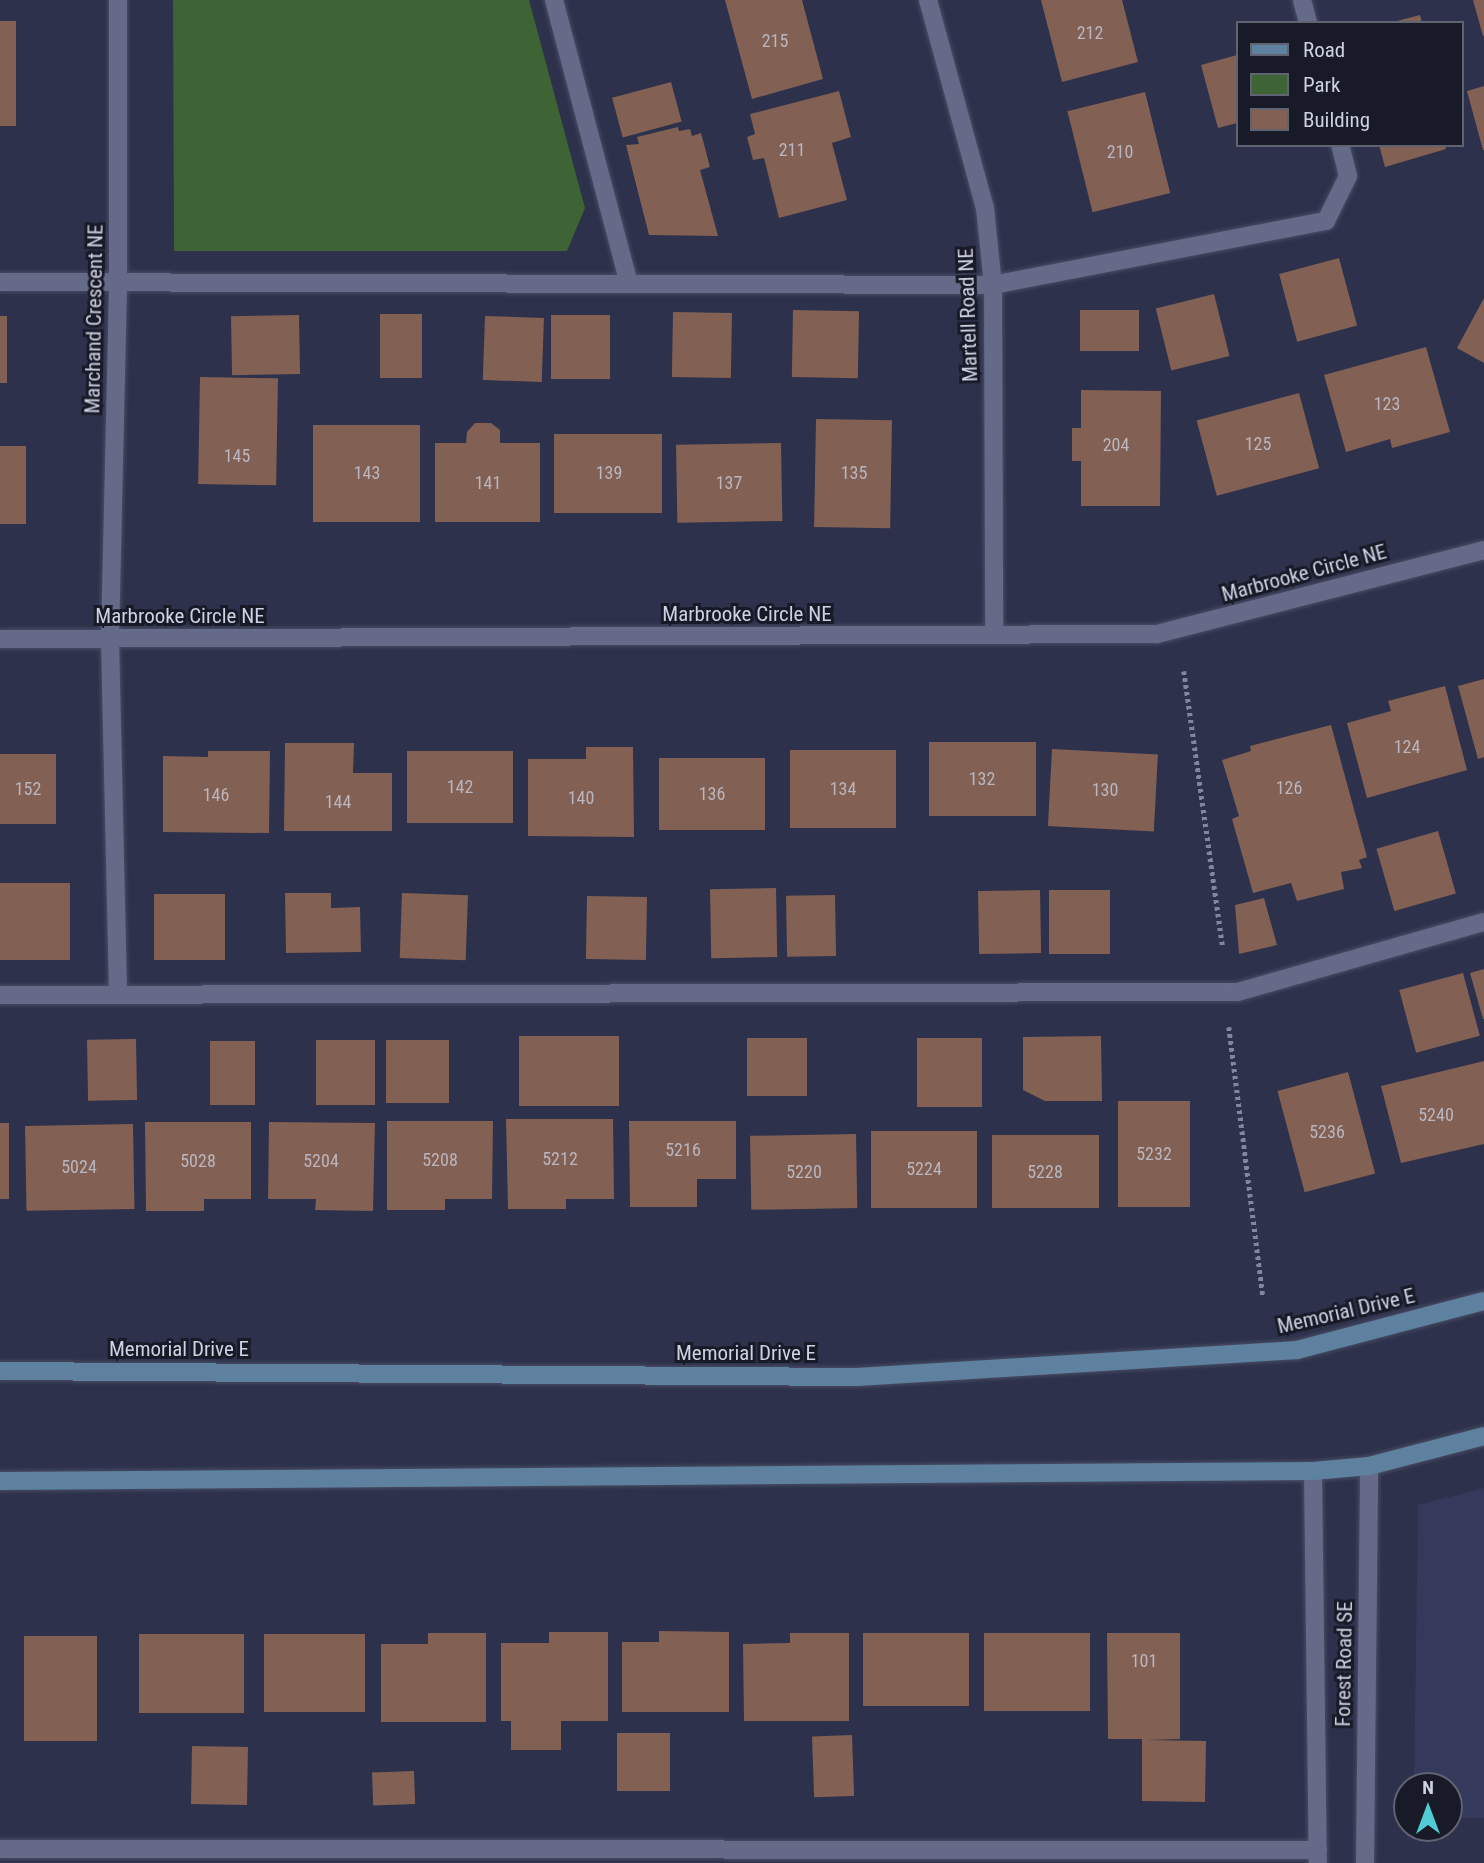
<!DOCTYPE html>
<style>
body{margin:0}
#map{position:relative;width:1484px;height:1863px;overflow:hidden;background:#2d314c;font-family:"Roboto Condensed",sans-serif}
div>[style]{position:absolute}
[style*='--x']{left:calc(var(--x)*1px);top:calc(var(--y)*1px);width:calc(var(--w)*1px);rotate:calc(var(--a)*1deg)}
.built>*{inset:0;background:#353a5c}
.green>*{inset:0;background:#3e6334}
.building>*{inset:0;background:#826053;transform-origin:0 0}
.path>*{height:4.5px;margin-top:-2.25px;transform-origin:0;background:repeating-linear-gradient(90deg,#82869c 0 3.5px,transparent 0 7px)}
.roads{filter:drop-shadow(0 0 2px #494c63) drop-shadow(0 0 2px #494c63)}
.service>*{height:18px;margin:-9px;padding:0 9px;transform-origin:9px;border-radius:9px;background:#656a89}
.minor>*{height:18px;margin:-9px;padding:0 9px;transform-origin:9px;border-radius:9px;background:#656a89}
.secondary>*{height:18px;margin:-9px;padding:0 9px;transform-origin:9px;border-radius:9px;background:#5d819e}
span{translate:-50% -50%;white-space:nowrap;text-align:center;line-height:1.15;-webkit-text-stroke:6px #181a27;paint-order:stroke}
.number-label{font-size:18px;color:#bab5be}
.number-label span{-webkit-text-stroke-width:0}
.street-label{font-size:21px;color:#cdd1e2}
.legend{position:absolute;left:1236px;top:21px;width:228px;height:126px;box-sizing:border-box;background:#181a27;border:2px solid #606372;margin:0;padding:9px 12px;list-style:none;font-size:21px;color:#cdd1e2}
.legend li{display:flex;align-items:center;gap:14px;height:35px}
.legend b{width:35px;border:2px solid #606372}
.north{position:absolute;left:1393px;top:1772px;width:70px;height:70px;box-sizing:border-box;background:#181a27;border:2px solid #606372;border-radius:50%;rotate:0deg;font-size:19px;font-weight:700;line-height:28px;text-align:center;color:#cdd1e2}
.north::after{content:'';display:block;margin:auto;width:24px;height:32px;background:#51ccd5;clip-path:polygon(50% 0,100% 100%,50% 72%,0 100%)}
</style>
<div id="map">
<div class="built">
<div style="clip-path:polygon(1484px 1488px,1484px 1818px,1449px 1818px,1449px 1786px,1414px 1786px,1418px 1505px)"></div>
</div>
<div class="green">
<div style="clip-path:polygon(173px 0,529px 0,585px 208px,567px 251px,174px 251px)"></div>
</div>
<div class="building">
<div style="clip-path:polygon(725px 0,802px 0,823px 79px,752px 99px)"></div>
<div style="clip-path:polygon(1041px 0,1122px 0,1138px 62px,1062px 82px)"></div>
<div style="clip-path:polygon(1473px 0,1484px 0,1484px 36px,1483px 36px)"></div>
<div style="clip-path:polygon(1420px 15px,1422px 23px,1393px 23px,1393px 22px)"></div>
<div style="left:0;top:21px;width:16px;height:105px"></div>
<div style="clip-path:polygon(1237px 55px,1237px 123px,1218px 128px,1201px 65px)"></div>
<div style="left:671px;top:82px;width:41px;height:61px;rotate:75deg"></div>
<div style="clip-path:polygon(1484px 86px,1484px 150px,1483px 150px,1467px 91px)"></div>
<div style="clip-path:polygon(839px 91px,851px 137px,832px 143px,847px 200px,779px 218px,764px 158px,753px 160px,747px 137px,755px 134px,750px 114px)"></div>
<div style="left:1145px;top:92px;width:104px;height:80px;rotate:76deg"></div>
<div style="clip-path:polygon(678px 127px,679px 131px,690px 129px,692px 136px,701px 133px,710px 167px,700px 170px,718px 236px,649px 235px,626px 145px,639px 144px,637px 137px)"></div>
<div style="clip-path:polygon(1379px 145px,1445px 145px,1446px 149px,1385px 167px)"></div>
<div style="left:1339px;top:258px;width:70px;height:62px;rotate:75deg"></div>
<div style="left:1214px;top:294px;width:64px;height:60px;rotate:76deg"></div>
<div style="clip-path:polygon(1484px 298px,1484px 363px,1457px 348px)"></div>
<div style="left:793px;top:310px;width:66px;height:67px;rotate:1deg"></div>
<div style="left:1080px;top:310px;width:59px;height:41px"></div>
<div style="left:673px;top:312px;width:59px;height:65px;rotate:1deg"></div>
<div style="left:380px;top:314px;width:42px;height:64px"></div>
<div style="left:299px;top:315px;width:59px;height:68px;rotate:89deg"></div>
<div style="left:551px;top:315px;width:59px;height:64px"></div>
<div style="left:0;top:316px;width:7px;height:67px"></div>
<div style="left:485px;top:316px;width:59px;height:64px;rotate:2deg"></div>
<div style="clip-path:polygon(1426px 347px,1450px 432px,1392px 448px,1390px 439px,1346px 452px,1324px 375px)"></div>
<div style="left:200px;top:377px;width:78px;height:107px;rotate:1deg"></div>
<div style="clip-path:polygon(1081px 390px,1161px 391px,1160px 506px,1081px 506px,1081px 461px,1072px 461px,1072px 428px,1081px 428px)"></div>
<div style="left:1299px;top:393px;width:78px;height:106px;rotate:75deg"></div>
<div style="left:816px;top:419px;width:76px;height:108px;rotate:1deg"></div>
<div style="clip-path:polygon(475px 423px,491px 423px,500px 430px,500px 443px,540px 443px,540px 522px,435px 522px,435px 443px,466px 443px,467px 432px)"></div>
<div style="left:313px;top:425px;width:107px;height:97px"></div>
<div style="left:554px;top:434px;width:108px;height:79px"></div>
<div style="left:781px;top:443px;width:78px;height:105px;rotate:89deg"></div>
<div style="left:0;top:446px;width:26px;height:78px"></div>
<div style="clip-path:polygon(1484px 679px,1484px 757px,1478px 759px,1458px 686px)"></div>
<div style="clip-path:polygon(1445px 686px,1467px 770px,1367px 798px,1347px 723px,1391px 711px,1388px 701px)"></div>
<div style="clip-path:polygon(1331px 725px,1367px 857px,1359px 860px,1362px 868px,1341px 872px,1344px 889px,1297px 901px,1291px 883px,1253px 893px,1232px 819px,1239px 816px,1222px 760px,1251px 751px,1250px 746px)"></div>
<div style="left:929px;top:742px;width:107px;height:74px"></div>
<div style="clip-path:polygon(285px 743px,354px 743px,353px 773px,392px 773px,392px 831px,284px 831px)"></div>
<div style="clip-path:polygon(586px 747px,633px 747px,634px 837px,528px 836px,528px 759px,586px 759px)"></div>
<div style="left:1052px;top:749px;width:106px;height:77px;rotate:3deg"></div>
<div style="left:896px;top:750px;width:78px;height:106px;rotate:90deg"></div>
<div style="clip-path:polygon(208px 751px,270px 751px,269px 833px,163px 832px,163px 756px,208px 757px)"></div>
<div style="left:407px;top:751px;width:106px;height:72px"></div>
<div style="left:0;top:754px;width:56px;height:70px"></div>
<div style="left:659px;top:758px;width:106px;height:72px"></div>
<div style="left:1438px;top:831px;width:65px;height:64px;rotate:74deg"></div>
<div style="left:0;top:883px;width:70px;height:77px"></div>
<div style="left:776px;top:888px;width:69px;height:66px;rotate:89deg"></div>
<div style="left:1040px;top:890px;width:63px;height:62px;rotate:89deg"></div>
<div style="left:1049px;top:890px;width:61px;height:64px"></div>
<div style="clip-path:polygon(285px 893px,331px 893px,331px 908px,360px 907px,361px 952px,286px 953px)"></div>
<div style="left:402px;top:893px;width:66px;height:65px;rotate:2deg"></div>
<div style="left:154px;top:894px;width:71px;height:66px"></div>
<div style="left:835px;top:895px;width:61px;height:49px;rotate:89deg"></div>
<div style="left:587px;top:896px;width:60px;height:63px;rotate:1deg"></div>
<div style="clip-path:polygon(1264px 898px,1277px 945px,1239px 954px,1235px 905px)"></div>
<div style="clip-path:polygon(1484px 969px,1484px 1019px,1483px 1019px,1470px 973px)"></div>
<div style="left:1463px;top:973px;width:65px;height:66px;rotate:75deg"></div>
<div style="left:619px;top:1036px;width:70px;height:100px;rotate:90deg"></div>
<div style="clip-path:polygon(1101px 1036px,1102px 1101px,1045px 1101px,1023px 1090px,1023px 1037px)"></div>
<div style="left:747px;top:1038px;width:60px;height:58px"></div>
<div style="left:917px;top:1038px;width:65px;height:69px"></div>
<div style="left:136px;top:1039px;width:61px;height:49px;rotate:89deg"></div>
<div style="left:375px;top:1040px;width:65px;height:59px;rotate:90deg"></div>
<div style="left:386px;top:1040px;width:63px;height:63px"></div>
<div style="left:210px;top:1041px;width:45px;height:64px"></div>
<div style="clip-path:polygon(1484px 1061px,1484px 1144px,1401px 1163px,1381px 1086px)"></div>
<div style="left:1348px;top:1072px;width:105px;height:73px;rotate:75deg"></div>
<div style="left:1118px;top:1101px;width:72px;height:106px"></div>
<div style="clip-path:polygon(506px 1119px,613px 1119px,614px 1199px,566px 1199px,566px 1209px,508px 1209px)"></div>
<div style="clip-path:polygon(387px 1121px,493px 1121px,492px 1199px,445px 1199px,445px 1210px,387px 1210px)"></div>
<div style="clip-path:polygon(629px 1121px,736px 1121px,736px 1179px,697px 1179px,697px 1207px,630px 1207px)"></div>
<div style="clip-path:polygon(145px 1122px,251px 1122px,251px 1199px,204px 1199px,204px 1211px,146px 1211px)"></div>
<div style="clip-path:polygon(269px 1122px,375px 1123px,373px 1211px,315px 1210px,316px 1199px,268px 1199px)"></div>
<div style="left:0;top:1123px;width:9px;height:76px"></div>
<div style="left:133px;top:1124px;width:85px;height:108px;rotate:89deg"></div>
<div style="left:871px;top:1131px;width:106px;height:77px"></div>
<div style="left:856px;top:1134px;width:74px;height:106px;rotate:89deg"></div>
<div style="left:992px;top:1135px;width:107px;height:73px"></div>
<div style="clip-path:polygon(659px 1631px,729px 1632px,729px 1712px,622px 1712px,622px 1642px,659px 1642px)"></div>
<div style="clip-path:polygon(549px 1632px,608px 1632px,608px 1721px,561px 1721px,561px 1750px,511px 1750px,511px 1721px,501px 1721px,501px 1643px,549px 1643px)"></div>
<div style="clip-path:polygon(428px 1633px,486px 1633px,486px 1722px,381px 1722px,381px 1644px,428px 1644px)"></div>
<div style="clip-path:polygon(790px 1633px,849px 1633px,849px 1721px,744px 1721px,743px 1644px,790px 1643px)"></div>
<div style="left:863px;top:1633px;width:106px;height:73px"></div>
<div style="left:984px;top:1633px;width:106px;height:78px"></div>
<div style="clip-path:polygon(1107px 1633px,1180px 1633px,1180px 1739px,1147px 1740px,1206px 1741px,1205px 1802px,1142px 1801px,1142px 1739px,1108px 1739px)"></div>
<div style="left:139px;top:1634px;width:105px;height:79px"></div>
<div style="left:264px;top:1634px;width:101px;height:78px"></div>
<div style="left:24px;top:1636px;width:73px;height:105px"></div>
<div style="left:617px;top:1733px;width:53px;height:58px"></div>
<div style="left:852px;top:1735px;width:61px;height:40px;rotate:88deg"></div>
<div style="left:192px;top:1746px;width:56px;height:58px;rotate:1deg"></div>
<div style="left:414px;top:1771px;width:33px;height:42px;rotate:88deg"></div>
</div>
<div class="path">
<div style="--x:1184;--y:671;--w:279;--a:82"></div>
<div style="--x:1229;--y:1027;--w:270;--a:82.8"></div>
</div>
<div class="roads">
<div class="service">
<div style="--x:554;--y:0;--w:293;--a:75.2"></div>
<div style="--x:1302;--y:0;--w:24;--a:75"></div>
<div style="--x:0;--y:282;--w:993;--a:0.17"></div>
<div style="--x:993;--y:285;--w:339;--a:-10.9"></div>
<div style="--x:1326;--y:221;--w:50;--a:-63.9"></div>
<div style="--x:1348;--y:176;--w:32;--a:-104"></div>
<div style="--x:110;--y:639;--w:355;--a:88.7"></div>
<div style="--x:0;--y:995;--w:1238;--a:-0.14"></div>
<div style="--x:1238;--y:992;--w:256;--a:-15.9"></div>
<div style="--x:0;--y:1849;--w:1318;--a:0.04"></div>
</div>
<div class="minor">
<div style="--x:928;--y:0;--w:216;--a:74.7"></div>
<div style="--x:985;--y:208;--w:77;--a:84.1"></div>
<div style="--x:993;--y:285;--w:350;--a:89.8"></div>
<div style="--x:0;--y:639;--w:1157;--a:-0.25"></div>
<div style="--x:1157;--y:634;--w:338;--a:-14.4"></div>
<div style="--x:110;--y:639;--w:358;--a:-88.7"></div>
<div style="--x:118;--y:281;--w:281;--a:-90"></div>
<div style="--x:1313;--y:1471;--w:392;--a:89.3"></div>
<div style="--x:1365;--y:1863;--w:397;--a:-89.4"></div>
</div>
<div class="secondary">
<div style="--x:0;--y:1371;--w:858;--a:0.4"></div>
<div style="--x:858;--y:1377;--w:440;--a:-3.5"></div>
<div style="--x:1297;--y:1350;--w:193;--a:-14.7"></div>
<div style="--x:0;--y:1481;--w:1313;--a:-0.44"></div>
<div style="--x:1313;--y:1471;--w:56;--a:-5.1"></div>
<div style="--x:1369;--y:1466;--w:119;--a:-14.6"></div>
</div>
</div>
<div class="number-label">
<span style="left:1090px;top:33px">212</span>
<span style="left:775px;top:41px">215</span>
<span style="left:792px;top:150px">211</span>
<span style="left:1120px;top:152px">210</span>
<span style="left:1387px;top:404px">123</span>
<span style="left:1258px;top:444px">125</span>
<span style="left:1116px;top:445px">204</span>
<span style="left:237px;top:456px">145</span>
<span style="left:367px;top:473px">143</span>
<span style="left:609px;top:473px">139</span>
<span style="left:854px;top:473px">135</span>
<span style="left:488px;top:483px">141</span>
<span style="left:729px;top:483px">137</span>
<span style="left:1407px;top:747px">124</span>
<span style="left:982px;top:779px">132</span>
<span style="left:460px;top:787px">142</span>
<span style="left:1289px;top:788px">126</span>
<span style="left:28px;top:789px">152</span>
<span style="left:843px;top:789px">134</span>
<span style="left:1105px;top:790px">130</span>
<span style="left:712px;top:794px">136</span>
<span style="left:216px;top:795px">146</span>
<span style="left:581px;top:798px">140</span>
<span style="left:338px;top:802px">144</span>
<span style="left:1436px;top:1115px">5240</span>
<span style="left:1327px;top:1132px">5236</span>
<span style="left:683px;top:1150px">5216</span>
<span style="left:1154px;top:1154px">5232</span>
<span style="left:560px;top:1159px">5212</span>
<span style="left:440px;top:1160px">5208</span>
<span style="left:198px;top:1161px">5028</span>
<span style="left:321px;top:1161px">5204</span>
<span style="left:79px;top:1167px">5024</span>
<span style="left:924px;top:1169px">5224</span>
<span style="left:804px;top:1172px">5220</span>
<span style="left:1045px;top:1172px">5228</span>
<span style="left:1144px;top:1661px">101</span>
</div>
<div class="street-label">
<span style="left:968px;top:315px;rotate:-92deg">Martell Road NE</span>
<span style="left:94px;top:319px;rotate:-89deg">Marchand Crescent NE</span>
<span style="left:1304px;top:573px;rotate:-15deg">Marbrooke Circle NE</span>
<span style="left:747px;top:614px">Marbrooke Circle NE</span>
<span style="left:180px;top:616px">Marbrooke Circle NE</span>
<span style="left:1346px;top:1311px;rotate:-13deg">Memorial Drive E</span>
<span style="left:179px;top:1349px">Memorial Drive E</span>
<span style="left:746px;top:1353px">Memorial Drive E</span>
<span style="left:1344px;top:1664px;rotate:-89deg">Forest Road SE</span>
</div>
<ul class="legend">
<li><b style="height:9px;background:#5d819e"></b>Road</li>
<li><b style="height:19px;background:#3e6334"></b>Park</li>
<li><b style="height:19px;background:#826053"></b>Building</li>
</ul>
<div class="north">N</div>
</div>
